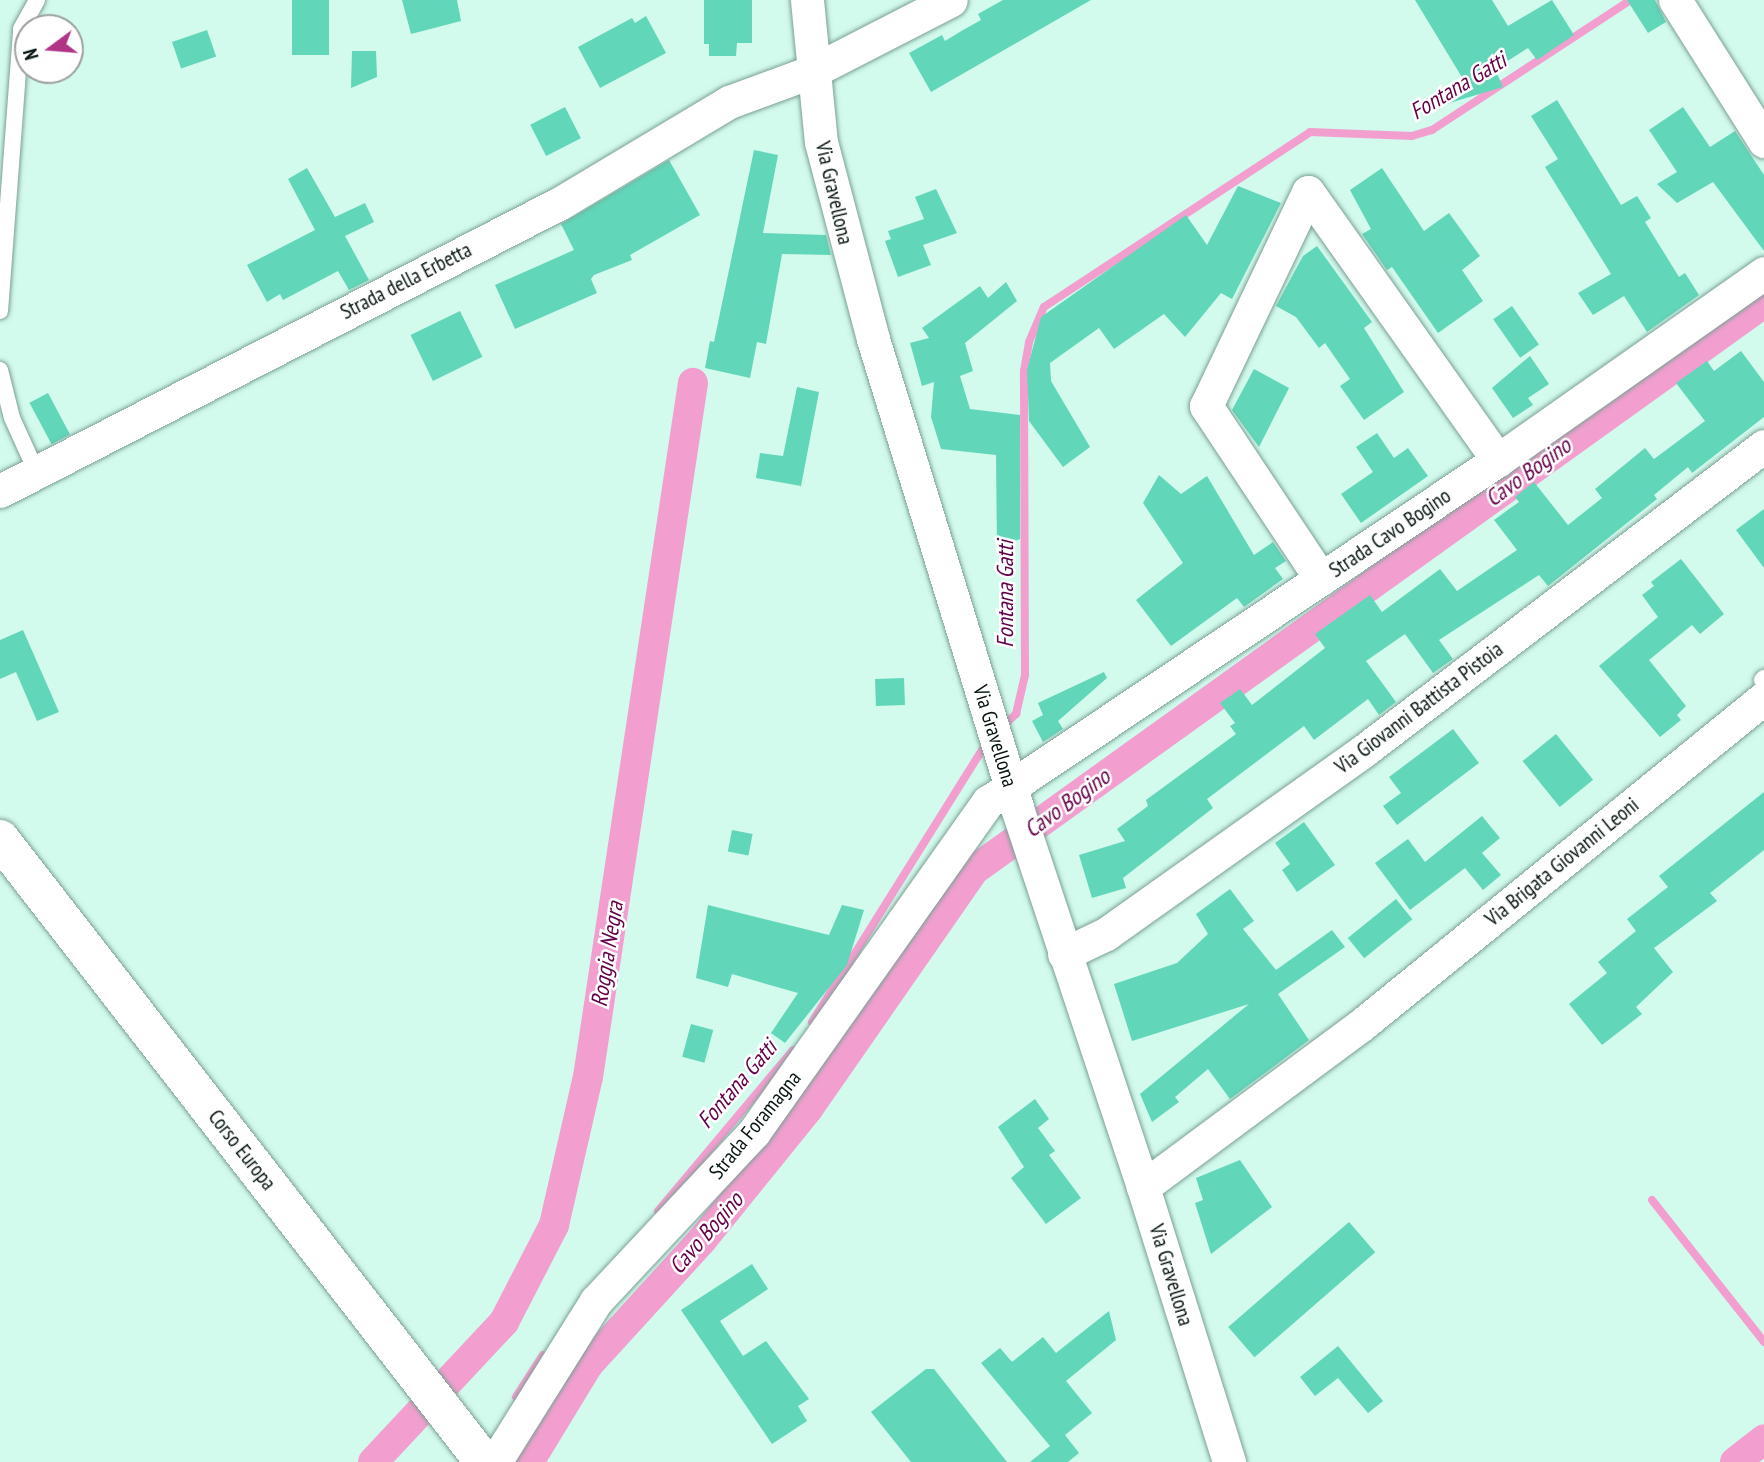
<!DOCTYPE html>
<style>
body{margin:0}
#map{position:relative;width:1764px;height:1462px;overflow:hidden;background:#d2faed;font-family:"PT Sans Narrow",sans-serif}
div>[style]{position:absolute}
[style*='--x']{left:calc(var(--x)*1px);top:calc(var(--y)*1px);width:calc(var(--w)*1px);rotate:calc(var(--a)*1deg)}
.stream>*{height:8px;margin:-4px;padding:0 4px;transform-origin:4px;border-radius:4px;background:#f29fcf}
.canal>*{height:30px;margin:-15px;padding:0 15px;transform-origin:15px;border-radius:15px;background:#f29fcf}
.building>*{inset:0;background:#62d6b9;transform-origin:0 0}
.roads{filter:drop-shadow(0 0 2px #7ca095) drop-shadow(0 0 2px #7ca095)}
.lane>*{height:16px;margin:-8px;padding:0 8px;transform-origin:8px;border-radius:8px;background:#fff}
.street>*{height:33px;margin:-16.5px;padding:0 16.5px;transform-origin:16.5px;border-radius:16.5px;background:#fff}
.secondary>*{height:38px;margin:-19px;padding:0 19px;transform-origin:19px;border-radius:19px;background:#fff}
span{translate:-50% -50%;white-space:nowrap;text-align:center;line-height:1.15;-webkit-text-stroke:5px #fff;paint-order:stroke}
.street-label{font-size:21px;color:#061410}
.water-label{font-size:23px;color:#640049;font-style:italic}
.north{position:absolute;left:14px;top:14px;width:70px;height:70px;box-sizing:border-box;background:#fff;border:2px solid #9ba19f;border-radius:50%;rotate:254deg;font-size:19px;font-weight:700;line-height:28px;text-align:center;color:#061410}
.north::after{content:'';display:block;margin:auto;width:24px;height:32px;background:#b03587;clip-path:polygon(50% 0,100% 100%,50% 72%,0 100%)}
</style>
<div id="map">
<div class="stream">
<div style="--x:1001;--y:728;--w:21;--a:-43"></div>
<div style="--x:1016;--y:714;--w:40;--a:-77"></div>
<div style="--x:1025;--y:675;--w:304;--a:-90.2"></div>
<div style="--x:1024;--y:371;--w:29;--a:-80"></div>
<div style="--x:1029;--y:342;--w:38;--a:-67"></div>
<div style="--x:1044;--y:307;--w:318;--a:-33.3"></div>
<div style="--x:1310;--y:132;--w:102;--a:2.2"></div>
<div style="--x:1412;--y:136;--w:21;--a:-17"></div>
<div style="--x:1432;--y:130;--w:238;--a:-33.2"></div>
<div style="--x:812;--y:1022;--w:330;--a:-58"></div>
<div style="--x:1652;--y:1200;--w:181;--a:51.7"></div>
<div style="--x:658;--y:1211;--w:210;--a:-50"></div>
<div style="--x:516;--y:1397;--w:50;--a:-57.3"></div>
</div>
<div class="canal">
<div style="--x:373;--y:1462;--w:192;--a:-46.9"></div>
<div style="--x:504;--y:1322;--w:109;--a:-62.7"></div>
<div style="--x:554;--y:1225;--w:152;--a:-77.1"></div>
<div style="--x:588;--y:1077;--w:702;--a:-81.4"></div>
<div style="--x:529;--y:1462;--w:114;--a:-58.7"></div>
<div style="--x:588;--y:1365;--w:169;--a:-47.6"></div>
<div style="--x:702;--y:1240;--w:169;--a:-51"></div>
<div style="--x:808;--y:1109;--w:291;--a:-55.2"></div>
<div style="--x:974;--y:870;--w:972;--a:-35.67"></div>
<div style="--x:1735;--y:1462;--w:37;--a:-38"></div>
</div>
<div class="building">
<div style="left:292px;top:0;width:37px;height:55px"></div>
<div style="clip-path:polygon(402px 0,457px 0,461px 21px,411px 34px)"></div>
<div style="clip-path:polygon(704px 0,752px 0,752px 43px,737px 43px,736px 56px,709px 56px,709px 44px,704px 44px)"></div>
<div style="clip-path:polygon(1003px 0,1091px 0,931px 92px,909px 53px,942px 35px,945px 41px,963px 30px,981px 20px,978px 14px)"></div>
<div style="clip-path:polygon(1415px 0,1492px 0,1508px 26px,1552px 0,1574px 35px,1537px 60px,1528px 48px,1495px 69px,1503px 87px,1426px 110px,1422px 101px,1463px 79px)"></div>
<div style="clip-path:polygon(1627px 0,1655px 0,1666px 22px,1648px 33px)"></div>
<div style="clip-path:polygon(646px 16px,666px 53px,600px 88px,578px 47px,632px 18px,635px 23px)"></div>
<div style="left:207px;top:30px;width:28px;height:37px;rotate:71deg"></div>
<div style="clip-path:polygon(352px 51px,376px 51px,377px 77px,351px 88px)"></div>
<div style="clip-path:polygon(1557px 100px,1621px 205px,1637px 196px,1651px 218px,1645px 222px,1679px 277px,1685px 273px,1699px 295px,1647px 332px,1624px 296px,1593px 315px,1578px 293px,1611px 274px,1545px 167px,1558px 159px,1531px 116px)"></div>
<div style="left:565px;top:107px;width:35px;height:39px;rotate:63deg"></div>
<div style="clip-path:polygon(1683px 107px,1710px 147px,1735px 131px,1764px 175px,1764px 251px,1713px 182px,1677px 203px,1657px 184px,1677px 172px,1649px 130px)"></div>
<div style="clip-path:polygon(754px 150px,778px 155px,763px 233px,826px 235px,831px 255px,782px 254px,766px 344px,757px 342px,750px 378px,705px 368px,710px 341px,714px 342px)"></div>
<div style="clip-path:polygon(669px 160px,700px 215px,630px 255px,632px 260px,594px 275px,591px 279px,597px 293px,515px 329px,495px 285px,574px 250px,561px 224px)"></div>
<div style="clip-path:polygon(307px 168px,335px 217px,365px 203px,374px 222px,345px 236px,369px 280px,349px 290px,338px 271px,283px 300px,280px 294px,267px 302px,247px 265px,315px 230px,288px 179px)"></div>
<div style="clip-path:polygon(1382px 168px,1424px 231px,1449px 213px,1480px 256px,1462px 270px,1483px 301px,1438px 333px,1392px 267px,1387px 270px,1362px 234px,1371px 229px,1350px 190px)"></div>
<div style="clip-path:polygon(1238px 186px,1281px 203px,1232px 299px,1221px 293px,1185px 337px,1164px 314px,1114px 349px,1099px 328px,1050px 363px,1051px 381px,1090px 447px,1063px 467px,1029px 421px,1027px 370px,1041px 317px,1186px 215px,1207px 245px)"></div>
<div style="clip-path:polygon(936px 189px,957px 233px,923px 245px,931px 265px,898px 277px,885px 241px,891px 239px,888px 231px,924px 219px,915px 197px)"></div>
<div style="clip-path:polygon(1317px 246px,1372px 322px,1364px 328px,1404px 392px,1364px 420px,1340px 386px,1350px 379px,1325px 343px,1319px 348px,1296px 317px,1276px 306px,1303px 256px)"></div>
<div style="clip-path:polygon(1006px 282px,1017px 301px,965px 343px,973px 371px,960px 376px,970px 409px,1020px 415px,1020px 539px,997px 548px,996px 455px,941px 449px,931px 417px,934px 382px,922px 386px,910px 343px,929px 338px,922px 328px,980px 286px,988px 298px)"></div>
<div style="left:1512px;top:306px;width:47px;height:23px;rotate:55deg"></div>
<div style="left:460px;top:311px;width:51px;height:55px;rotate:64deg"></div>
<div style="clip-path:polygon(1741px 351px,1764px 382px,1764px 417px,1692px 473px,1688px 467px,1654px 495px,1657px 499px,1548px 586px,1539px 575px,1439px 640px,1453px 659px,1433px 673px,1405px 634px,1366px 661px,1396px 702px,1379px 715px,1368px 699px,1314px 740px,1304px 726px,1207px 799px,1213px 808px,1123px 878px,1126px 888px,1092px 898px,1079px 855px,1125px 841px,1117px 829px,1148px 806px,1146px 800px,1236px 734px,1230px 726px,1235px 723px,1220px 703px,1240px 689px,1252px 705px,1325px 648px,1315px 634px,1370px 595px,1382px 612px,1440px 569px,1457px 591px,1517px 550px,1494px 520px,1519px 502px,1515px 497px,1534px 482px,1568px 525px,1602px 498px,1595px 489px,1645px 448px,1654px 459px,1705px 421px,1676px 383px,1707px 361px,1714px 371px)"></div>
<div style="clip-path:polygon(1530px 356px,1549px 384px,1528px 398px,1533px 405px,1513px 418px,1492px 388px)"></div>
<div style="clip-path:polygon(1254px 369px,1289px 388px,1259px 447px,1232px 410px)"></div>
<div style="clip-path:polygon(797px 387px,819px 392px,801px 486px,756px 478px,760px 453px,783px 456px)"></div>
<div style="left:48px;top:393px;width:47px;height:21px;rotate:62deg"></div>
<div style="clip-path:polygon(1377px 433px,1394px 458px,1408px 448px,1428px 476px,1361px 523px,1341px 494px,1373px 472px,1356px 447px)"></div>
<div style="clip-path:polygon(1159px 475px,1181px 494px,1207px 476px,1254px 555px,1273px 542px,1286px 561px,1275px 568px,1283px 579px,1244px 607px,1237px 598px,1171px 646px,1136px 600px,1183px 563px,1143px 503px)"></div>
<div style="clip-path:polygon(1764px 509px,1764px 568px,1736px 530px)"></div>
<div style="clip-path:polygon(1681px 559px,1724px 614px,1700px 634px,1692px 625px,1649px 660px,1686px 706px,1677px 715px,1681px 720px,1660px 737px,1599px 666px,1658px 617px,1642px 595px,1654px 586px,1651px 582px)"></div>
<div style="clip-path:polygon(23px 630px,59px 712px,37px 721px,16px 672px,0 679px,0 640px)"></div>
<div style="clip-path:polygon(1104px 672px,1107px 678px,1058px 721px,1063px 729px,1043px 742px,1032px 721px,1043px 715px,1038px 703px)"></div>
<div style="left:904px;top:678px;width:27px;height:29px;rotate:88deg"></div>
<div style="clip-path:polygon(1453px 729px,1479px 763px,1397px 825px,1383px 806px,1401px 793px,1389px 777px)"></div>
<div style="left:1556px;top:734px;width:59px;height:43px;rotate:51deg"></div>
<div style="clip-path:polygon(1764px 792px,1764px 850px,1710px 893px,1717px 901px,1654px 948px,1673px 972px,1636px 1007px,1642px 1014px,1602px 1045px,1569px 1004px,1607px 973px,1598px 962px,1636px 931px,1627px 919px,1668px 887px,1659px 876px)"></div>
<div style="clip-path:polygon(1482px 816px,1500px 838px,1482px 853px,1501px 875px,1483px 890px,1465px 868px,1410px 910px,1375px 863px,1408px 839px,1425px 862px)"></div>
<div style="clip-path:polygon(1304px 822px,1335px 865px,1297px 892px,1282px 870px,1290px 864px,1275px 843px)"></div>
<div style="left:732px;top:830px;width:21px;height:22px;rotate:11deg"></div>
<div style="clip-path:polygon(1230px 889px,1254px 921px,1243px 929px,1276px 970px,1332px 930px,1345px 947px,1278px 994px,1309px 1040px,1230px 1099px,1208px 1069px,1175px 1097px,1179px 1102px,1152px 1122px,1140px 1094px,1249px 1004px,1132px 1041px,1114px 984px,1177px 963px,1208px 934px,1196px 914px)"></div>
<div style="left:1396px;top:899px;width:26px;height:62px;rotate:51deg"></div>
<div style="clip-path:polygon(708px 905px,829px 935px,842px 905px,864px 910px,847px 965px,785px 1043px,771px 1033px,798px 993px,732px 974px,728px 987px,696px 978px)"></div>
<div style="left:691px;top:1024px;width:23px;height:34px;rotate:15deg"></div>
<div style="clip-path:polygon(1035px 1099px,1049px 1119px,1038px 1128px,1055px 1151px,1049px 1155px,1081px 1198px,1046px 1224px,1011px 1178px,1024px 1167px,998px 1127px)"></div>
<div style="clip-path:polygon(1240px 1160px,1272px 1207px,1211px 1254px,1195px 1203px,1203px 1200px,1196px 1178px)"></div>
<div style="left:1349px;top:1222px;width:40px;height:160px;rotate:49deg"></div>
<div style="clip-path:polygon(752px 1264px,768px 1289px,720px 1321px,743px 1356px,766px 1341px,809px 1399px,798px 1406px,807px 1421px,772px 1444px,681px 1310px)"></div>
<div style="clip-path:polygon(1109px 1311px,1116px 1340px,1066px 1381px,1092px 1413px,1065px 1435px,1079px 1453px,1068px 1462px,1030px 1462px,1050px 1446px,981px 1363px,1000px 1348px,1012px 1362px,1043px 1337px,1056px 1353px)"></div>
<div style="clip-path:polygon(1338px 1346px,1383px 1401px,1368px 1413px,1338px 1378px,1315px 1396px,1300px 1377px)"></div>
<div style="clip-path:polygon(926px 1369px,934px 1369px,1007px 1462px,911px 1462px,871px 1412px)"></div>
</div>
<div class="roads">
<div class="lane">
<div style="--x:0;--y:311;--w:283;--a:-85.7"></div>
<div style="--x:21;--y:29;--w:33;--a:-61"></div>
<div style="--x:0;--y:370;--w:49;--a:76"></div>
<div style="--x:12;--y:418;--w:58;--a:65.6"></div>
<div style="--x:1762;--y:680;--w:3;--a:-45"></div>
</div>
<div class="street">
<div style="--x:807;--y:0;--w:143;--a:84.4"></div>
<div style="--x:821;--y:142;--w:204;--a:75.2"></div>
<div style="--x:873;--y:339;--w:491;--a:72.9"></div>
<div style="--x:1017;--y:808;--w:399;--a:71.6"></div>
<div style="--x:1143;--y:1187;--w:288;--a:72.6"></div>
<div style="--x:1675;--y:0;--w:167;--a:57.7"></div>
<div style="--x:0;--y:491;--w:632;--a:-27.21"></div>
<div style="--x:562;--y:202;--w:195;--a:-30.9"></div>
<div style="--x:729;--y:102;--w:87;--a:-20.1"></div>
<div style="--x:811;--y:72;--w:157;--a:-27.2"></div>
<div style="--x:1321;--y:579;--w:208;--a:-123.6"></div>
<div style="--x:1206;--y:406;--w:237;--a:-64.5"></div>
<div style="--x:1308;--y:192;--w:329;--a:54.7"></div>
<div style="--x:1064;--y:954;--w:47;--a:-25.5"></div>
<div style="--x:1106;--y:934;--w:314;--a:-35.4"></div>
<div style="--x:1362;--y:752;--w:505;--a:-37.28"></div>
<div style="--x:1143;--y:1187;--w:270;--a:-36.6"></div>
<div style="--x:1360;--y:1026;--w:520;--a:-39.07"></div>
<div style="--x:495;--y:1462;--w:190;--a:-57.9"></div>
<div style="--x:596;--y:1301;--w:231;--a:-46.9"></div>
<div style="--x:754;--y:1132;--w:405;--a:-54.7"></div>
<div style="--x:988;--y:802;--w:614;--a:-33.85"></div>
<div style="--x:1498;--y:460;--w:325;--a:-35.1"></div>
</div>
<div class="secondary">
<div style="--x:0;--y:839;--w:789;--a:52.16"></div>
</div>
</div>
<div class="street-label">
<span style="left:834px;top:193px;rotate:77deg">Via Gravellona</span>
<span style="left:406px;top:281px;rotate:-27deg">Strada della Erbetta</span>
<span style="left:1390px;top:533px;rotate:-34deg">Strada Cavo Bogino</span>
<span style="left:1419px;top:708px;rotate:-37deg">Via Giovanni Battista Pistoia</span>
<span style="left:995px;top:736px;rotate:73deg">Via Gravellona</span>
<span style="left:1562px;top:862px;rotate:-39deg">Via Brigata Giovanni Leoni</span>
<span style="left:755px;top:1125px;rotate:-51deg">Strada Foramagna</span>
<span style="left:242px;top:1150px;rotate:52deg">Corso Europa</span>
<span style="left:1171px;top:1275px;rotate:73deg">Via Gravellona</span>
</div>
<div class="water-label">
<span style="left:1458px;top:86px;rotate:-31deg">Fontana Gatti</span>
<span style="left:1528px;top:472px;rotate:-36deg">Cavo Bogino</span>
<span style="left:1005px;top:594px;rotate:-90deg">Fontana Gatti</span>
<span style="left:1067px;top:803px;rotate:-36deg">Cavo Bogino</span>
<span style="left:607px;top:954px;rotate:-81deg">Roggia Negra</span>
<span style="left:737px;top:1084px;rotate:-49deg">Fontana Gatti</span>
<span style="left:706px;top:1233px;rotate:-49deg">Cavo Bogino</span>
</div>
<div class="north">N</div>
</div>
